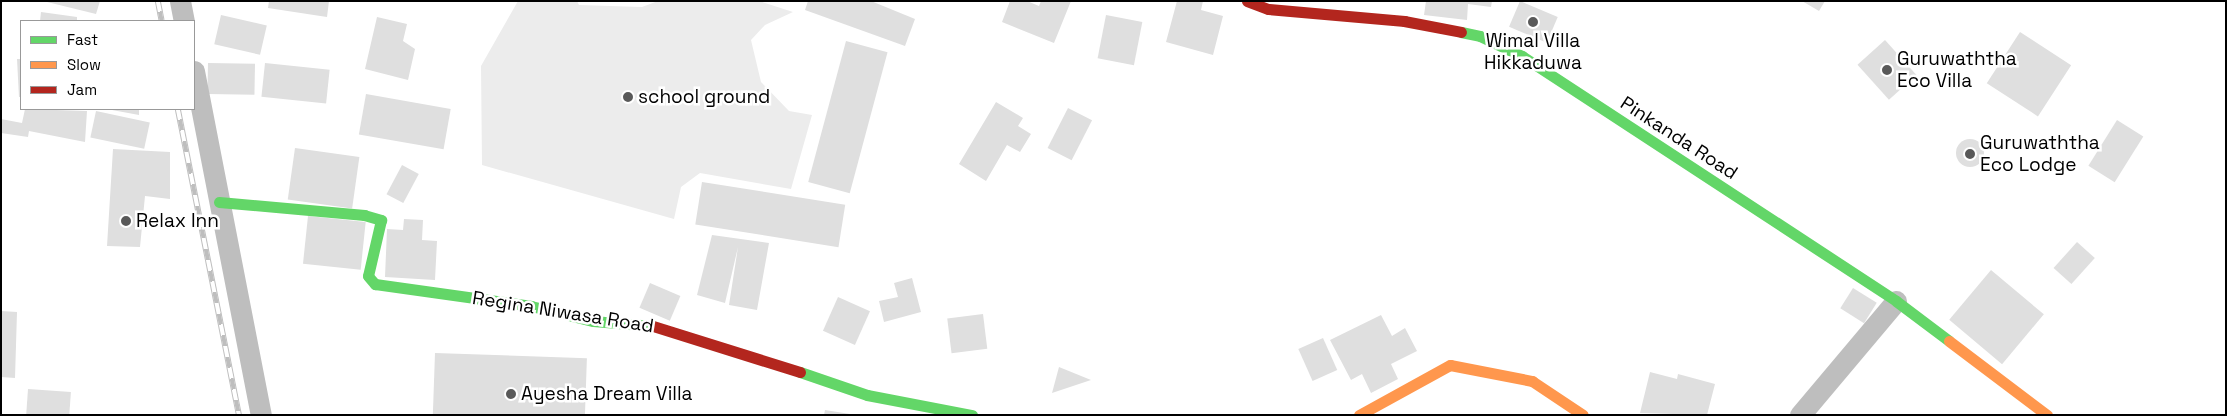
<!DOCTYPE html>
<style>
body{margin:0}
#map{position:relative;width:2227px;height:416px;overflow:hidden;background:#fff;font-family:"Space Grotesk",sans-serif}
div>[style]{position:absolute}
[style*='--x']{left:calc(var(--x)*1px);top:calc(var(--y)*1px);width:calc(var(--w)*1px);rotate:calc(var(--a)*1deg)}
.green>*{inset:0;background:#ececec}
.building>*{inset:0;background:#dfdfdf;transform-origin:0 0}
.round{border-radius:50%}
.street>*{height:21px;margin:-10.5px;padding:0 10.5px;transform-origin:10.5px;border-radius:10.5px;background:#bebebe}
.fast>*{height:11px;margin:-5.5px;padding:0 5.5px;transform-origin:5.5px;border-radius:5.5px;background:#63d668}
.slow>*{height:11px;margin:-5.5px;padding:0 5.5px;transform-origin:5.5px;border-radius:5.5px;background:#ff974d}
.jam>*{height:11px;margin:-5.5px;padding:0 5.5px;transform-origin:5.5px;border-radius:5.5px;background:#b3261e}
.rail>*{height:5.5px;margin-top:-2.75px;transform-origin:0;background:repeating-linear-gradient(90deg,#fff 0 11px,#bebebe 0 22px);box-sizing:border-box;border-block:1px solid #bebebe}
.dots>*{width:14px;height:14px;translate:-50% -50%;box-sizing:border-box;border:2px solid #fff;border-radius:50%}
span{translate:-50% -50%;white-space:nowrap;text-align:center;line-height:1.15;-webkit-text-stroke:5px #fff;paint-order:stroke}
.poi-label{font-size:19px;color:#000}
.left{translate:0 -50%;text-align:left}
.street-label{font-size:19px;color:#000}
.frame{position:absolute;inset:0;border:2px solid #000;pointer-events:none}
.legend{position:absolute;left:20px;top:20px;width:175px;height:90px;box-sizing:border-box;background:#fff;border:1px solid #999;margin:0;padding:6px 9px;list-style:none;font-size:15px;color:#000}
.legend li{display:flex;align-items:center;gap:10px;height:25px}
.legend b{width:25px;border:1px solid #999}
</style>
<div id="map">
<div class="green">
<div style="clip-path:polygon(518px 1px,577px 1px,579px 5px,642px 7px,658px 1px,759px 1px,793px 12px,765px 25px,751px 40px,761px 82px,789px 111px,812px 115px,791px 189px,700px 173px,681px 187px,674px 219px,482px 165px,481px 66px)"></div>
</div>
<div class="building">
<div style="clip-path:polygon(43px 1px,100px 1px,96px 14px)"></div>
<div style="clip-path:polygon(269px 1px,329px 1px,327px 17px,268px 8px)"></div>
<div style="clip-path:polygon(808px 1px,871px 1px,915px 19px,905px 46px,805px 10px)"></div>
<div style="clip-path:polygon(1010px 1px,1027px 1px,1039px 6px,1041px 1px,1071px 1px,1054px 43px,1002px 22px)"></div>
<div style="clip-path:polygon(1177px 1px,1203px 1px,1201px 10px,1223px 16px,1213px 55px,1166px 42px)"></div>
<div style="clip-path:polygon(1426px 1px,1492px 1px,1491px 7px,1468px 4px,1467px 20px,1424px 15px)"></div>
<div style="left:1520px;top:1px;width:41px;height:28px;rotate:23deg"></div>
<div style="clip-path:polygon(1802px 1px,1825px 1px,1819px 11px)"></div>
<div style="clip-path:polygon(41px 12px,77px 17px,77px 21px,40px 21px)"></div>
<div style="left:221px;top:15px;width:47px;height:30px;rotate:13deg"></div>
<div style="left:1106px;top:15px;width:37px;height:44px;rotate:11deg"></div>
<div style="clip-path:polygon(377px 17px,407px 24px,403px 41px,415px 49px,408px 80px,365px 69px)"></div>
<div style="left:2020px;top:32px;width:61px;height:61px;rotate:33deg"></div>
<div style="left:1885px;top:40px;width:47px;height:37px;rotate:48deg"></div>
<div style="left:846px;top:41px;width:43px;height:146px;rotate:15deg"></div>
<div style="clip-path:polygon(17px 59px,21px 59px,21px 97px,19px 97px)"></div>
<div style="left:208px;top:63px;width:47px;height:31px;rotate:1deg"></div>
<div style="left:265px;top:63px;width:65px;height:34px;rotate:6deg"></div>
<div style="left:366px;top:94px;width:86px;height:41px;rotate:10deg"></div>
<div style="clip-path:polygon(996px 102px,1023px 118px,1018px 126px,1031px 134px,1020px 152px,1007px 145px,986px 181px,959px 164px)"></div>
<div style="left:1068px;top:108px;width:27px;height:45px;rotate:27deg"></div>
<div style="clip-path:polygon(25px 109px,87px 111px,85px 142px,29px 131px,28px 137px,1px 133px,1px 119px,22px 123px)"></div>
<div style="clip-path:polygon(112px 109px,139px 109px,139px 115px,112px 110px)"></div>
<div style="left:96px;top:111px;width:55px;height:27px;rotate:12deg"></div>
<div style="left:2117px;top:120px;width:31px;height:54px;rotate:32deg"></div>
<div class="round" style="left:1956px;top:139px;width:28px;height:28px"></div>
<div style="left:295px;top:148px;width:65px;height:52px;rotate:8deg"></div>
<div style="clip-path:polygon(113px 149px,170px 152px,170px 199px,145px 196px,140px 247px,107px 246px)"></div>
<div style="left:402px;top:165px;width:19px;height:33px;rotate:28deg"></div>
<div style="left:702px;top:182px;width:145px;height:43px;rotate:9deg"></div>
<div style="left:308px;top:216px;width:58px;height:48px;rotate:6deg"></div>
<div style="clip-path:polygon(404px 219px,423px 220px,422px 240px,437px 241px,435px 280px,385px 277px,387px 229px,403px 230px)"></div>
<div style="clip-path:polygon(712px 235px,769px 243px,757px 310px,729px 305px,738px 247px,725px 303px,697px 295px)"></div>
<div style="left:2077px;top:242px;width:24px;height:35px;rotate:42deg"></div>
<div style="left:1991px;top:270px;width:69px;height:65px;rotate:40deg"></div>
<div style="clip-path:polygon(912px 278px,921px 312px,884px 322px,879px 301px,898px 297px,894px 283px)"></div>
<div style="left:650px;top:283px;width:33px;height:27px;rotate:23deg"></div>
<div style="left:1853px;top:288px;width:28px;height:24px;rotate:32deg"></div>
<div style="left:838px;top:297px;width:35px;height:37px;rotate:24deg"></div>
<div style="clip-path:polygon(1px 311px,17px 312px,15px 378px,1px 377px)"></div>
<div style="left:983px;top:314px;width:35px;height:36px;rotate:83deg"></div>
<div style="clip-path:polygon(1381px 315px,1392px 336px,1405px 328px,1417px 351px,1391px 364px,1398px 379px,1371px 393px,1362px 374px,1351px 380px,1330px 340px)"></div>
<div style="left:1323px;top:338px;width:35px;height:27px;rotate:66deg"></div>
<div style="left:435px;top:353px;width:152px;height:62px;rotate:2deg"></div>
<div style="clip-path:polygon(1059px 367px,1091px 380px,1052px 393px)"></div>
<div style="clip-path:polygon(1650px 372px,1677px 379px,1678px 374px,1715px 384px,1707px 415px,1640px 413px)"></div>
<div style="left:28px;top:389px;width:43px;height:26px;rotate:4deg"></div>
<div style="clip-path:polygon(825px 410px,850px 414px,850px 415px,824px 415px)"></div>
</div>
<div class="street">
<div style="--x:180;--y:1;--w:20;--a:79"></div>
<div style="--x:194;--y:71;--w:350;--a:79"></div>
<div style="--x:1800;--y:415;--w:149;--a:-49.9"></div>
</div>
<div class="fast">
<div style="--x:1461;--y:32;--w:19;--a:12"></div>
<div style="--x:1480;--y:36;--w:47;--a:25.5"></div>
<div style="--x:1522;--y:56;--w:447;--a:33.2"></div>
<div style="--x:1896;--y:301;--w:66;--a:37"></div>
<div style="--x:219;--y:202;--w:146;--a:5.1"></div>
<div style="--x:364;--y:215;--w:18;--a:16"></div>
<div style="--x:381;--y:220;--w:57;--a:103.1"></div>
<div style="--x:368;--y:276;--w:11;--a:49"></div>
<div style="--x:375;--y:284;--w:158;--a:8"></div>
<div style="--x:531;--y:306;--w:64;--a:13.6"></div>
<div style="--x:593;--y:321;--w:60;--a:4.8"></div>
<div style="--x:800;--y:372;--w:71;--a:18.9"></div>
<div style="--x:867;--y:395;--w:107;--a:10.8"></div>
</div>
<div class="slow">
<div style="--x:1949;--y:341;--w:123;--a:37.1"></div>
<div style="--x:1359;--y:415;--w:104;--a:-28.8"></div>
<div style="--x:1450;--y:365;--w:84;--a:11"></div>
<div style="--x:1532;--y:381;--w:61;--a:33.7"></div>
</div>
<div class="jam">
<div style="--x:1247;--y:1;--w:22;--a:21"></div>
<div style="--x:1268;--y:9;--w:137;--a:5"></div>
<div style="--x:1404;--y:21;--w:58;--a:10.9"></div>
<div style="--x:653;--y:326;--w:154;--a:17.4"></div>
</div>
<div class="rail">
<div style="--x:158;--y:1;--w:20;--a:79"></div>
<div style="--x:178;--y:109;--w:312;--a:78.7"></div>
</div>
<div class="dots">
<div style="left:1533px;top:22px;background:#595959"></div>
<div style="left:1887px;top:70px;background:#595959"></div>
<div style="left:628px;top:97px;background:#595959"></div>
<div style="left:1970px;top:154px;background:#595959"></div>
<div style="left:126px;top:221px;background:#595959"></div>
<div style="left:511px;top:394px;background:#595959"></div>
</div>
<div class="poi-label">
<span style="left:1533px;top:52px">Wimal Villa<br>Hikkaduwa</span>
<span class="left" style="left:1897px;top:70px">Guruwaththa<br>Eco Villa</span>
<span class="left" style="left:638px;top:97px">school ground</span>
<span class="left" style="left:1980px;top:154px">Guruwaththa<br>Eco Lodge</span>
<span class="left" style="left:136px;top:221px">Relax Inn</span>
<span class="left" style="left:521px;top:394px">Ayesha Dream Villa</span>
</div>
<div class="street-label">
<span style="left:1679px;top:138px;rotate:33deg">Pinkanda Road</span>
<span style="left:563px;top:312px;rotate:9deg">Regina Niwasa Road</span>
</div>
<div class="frame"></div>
<ul class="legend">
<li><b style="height:6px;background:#63d668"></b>Fast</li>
<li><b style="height:6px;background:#ff974d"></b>Slow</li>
<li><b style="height:6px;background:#b3261e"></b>Jam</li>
</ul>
</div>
